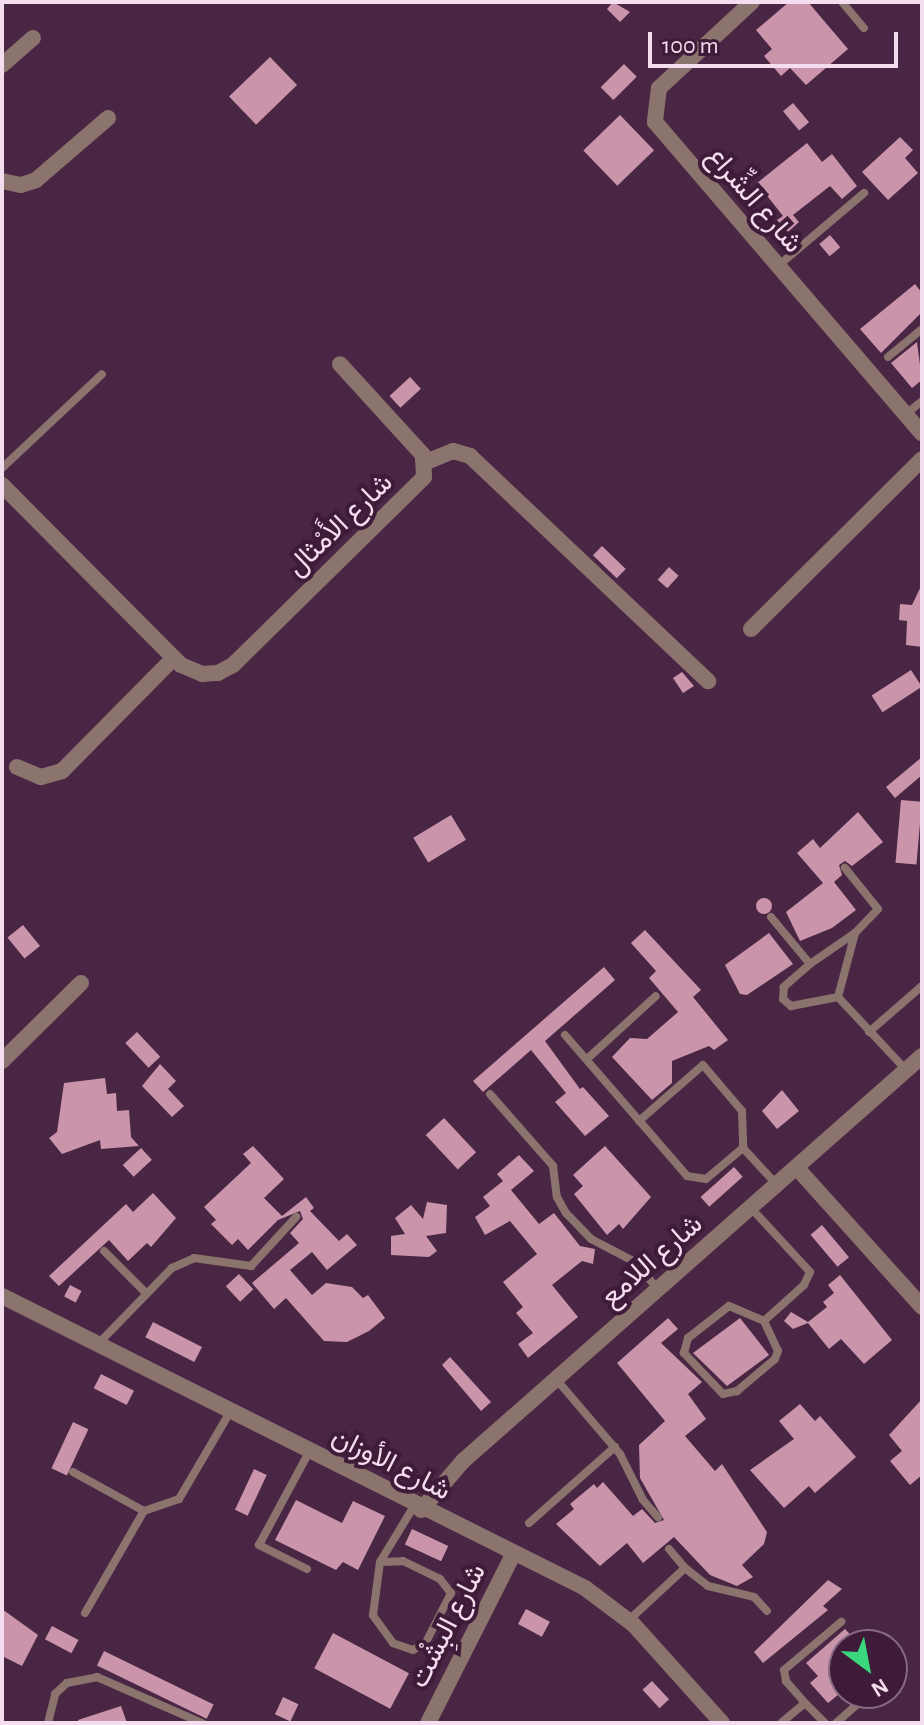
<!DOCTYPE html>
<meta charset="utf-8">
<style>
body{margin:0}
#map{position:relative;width:924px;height:1725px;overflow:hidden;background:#492643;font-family:"Alegreya Sans",Vazirmatn,sans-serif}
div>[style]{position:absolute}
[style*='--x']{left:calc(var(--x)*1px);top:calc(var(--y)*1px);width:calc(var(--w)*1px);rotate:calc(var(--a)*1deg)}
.building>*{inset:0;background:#ca95aa;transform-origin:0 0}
.round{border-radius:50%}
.lane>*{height:8px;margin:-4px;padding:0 4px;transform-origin:4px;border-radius:4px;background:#8c746e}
.street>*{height:16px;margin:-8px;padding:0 8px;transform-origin:8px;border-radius:8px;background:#8c746e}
span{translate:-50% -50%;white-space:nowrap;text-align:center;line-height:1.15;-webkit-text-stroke:8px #3e1c39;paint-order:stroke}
.street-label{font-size:28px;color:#f4ddef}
.frame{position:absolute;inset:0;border:4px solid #f4ddef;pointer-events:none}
.north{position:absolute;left:828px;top:1629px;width:80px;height:80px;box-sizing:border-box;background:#3e1c39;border:2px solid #876982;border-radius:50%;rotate:148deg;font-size:22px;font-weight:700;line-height:32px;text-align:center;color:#f4ddef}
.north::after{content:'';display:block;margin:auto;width:28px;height:36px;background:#3ad77f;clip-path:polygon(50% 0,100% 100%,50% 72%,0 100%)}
.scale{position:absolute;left:648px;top:32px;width:250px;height:36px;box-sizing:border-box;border:4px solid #f4ddef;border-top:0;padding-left:10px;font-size:24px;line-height:28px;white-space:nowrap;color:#f4ddef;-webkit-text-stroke:6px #3e1c39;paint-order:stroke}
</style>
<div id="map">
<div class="building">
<div style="clip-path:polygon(613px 2px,630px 12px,620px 22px,607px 9px)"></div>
<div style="clip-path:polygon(789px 2px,808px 2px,848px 49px,806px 85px,790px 68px,781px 76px,764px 56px,772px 49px,756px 30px)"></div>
<div style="left:270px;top:57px;width:39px;height:57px;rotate:46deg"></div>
<div style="left:624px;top:64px;width:18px;height:33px;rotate:45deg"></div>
<div style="left:793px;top:103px;width:25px;height:13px;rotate:50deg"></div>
<div style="left:620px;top:115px;width:49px;height:51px;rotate:46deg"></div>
<div style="clip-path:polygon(900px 137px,913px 150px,905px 158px,918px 173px,888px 200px,862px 172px)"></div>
<div style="clip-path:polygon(807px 143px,822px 162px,832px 154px,857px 186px,842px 199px,830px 186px,793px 215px,799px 222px,788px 232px,777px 220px,783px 216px,757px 183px)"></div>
<div style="left:830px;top:235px;width:16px;height:14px;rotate:50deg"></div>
<div style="clip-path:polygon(915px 284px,922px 293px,922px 312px,881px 353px,860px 329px)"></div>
<div style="clip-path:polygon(917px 342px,922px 380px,912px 388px,891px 363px)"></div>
<div style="left:410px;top:377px;width:16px;height:28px;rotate:47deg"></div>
<div style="left:602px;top:546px;width:33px;height:13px;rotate:44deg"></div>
<div style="left:669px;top:567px;width:13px;height:17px;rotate:42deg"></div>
<div style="clip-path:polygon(922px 584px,922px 647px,906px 645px,907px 621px,899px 620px,900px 604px,912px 605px)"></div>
<div style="left:911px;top:670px;width:20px;height:47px;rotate:57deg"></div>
<div style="clip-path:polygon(682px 672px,694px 686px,683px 693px,673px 678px)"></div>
<div style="clip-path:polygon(922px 757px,922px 775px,895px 798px,886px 787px)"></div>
<div style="left:901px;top:800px;width:21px;height:63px;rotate:5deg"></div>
<div style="clip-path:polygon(858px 812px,883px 842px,852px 866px,845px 861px,839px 865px,842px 875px,834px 882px,856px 910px,832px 928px,800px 941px,786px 912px,823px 883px,797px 853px,813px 839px,820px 848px)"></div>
<div style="left:451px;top:815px;width:29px;height:44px;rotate:59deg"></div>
<div class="round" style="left:756px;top:898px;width:16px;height:16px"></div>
<div style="left:23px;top:925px;width:27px;height:20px;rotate:51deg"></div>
<div style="clip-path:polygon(645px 930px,701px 990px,693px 997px,728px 1040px,714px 1050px,709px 1046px,672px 1061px,672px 1083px,652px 1100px,612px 1057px,630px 1038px,647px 1039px,678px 1012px,649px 978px,656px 971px,631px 943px)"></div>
<div style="clip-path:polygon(769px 933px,793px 964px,747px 995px,740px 994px,725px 965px)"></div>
<div style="clip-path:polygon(604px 967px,615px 980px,545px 1041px,580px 1089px,583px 1087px,609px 1116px,585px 1136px,555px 1102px,566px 1093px,531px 1050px,483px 1092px,473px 1081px)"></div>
<div style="left:137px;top:1032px;width:34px;height:16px;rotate:47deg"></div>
<div style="clip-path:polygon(160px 1064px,176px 1081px,168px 1089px,184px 1106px,172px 1117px,142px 1086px)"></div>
<div style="clip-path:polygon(105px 1078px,107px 1094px,116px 1093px,117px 1111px,129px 1110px,131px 1137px,139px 1146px,101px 1149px,100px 1140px,62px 1154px,49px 1138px,57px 1132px,64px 1083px)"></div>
<div style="clip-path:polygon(782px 1090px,799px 1111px,777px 1129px,762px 1111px)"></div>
<div style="left:444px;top:1118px;width:47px;height:25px;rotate:47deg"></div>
<div style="clip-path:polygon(253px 1146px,284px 1179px,264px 1198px,282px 1216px,306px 1197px,314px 1208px,310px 1211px,339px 1241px,347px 1234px,357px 1245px,327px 1270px,312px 1252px,290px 1270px,312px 1295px,326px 1283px,352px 1287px,363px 1298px,368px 1295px,385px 1318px,369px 1331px,347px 1342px,324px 1341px,286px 1298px,274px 1309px,252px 1283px,299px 1243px,290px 1233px,303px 1219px,300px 1211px,278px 1220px,248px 1250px,238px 1239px,232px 1245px,211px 1224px,216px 1220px,204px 1207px,251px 1163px,243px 1154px)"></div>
<div style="clip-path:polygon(605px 1146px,651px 1197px,623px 1229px,619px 1224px,607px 1235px,574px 1194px,583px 1186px,573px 1175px)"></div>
<div style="left:141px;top:1148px;width:16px;height:25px;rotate:47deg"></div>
<div style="clip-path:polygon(519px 1155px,534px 1171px,511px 1190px,539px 1224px,554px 1213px,580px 1246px,595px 1249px,593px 1264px,582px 1261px,552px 1285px,578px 1317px,528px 1358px,518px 1344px,533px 1333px,516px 1313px,523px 1307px,503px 1282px,537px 1254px,510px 1221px,485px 1235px,475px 1217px,490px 1206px,483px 1197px,503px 1181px,497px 1174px)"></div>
<div style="left:734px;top:1167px;width:13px;height:45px;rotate:48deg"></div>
<div style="clip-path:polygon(153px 1193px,176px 1218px,151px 1247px,147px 1243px,128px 1261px,109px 1240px,59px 1286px,49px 1276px,126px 1204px,133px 1212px)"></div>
<div style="clip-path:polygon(427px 1202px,447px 1205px,446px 1233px,426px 1236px,437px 1251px,429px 1257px,391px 1255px,391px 1236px,405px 1234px,395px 1218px,411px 1205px,423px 1219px)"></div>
<div style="left:822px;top:1225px;width:42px;height:15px;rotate:50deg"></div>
<div style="left:239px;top:1274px;width:21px;height:18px;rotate:47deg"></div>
<div style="clip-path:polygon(840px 1275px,892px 1340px,864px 1364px,841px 1339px,829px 1349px,808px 1323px,793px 1329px,784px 1321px,791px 1312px,808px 1322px,827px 1307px,823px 1302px,834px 1293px,828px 1285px)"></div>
<div style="left:70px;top:1285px;width:13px;height:13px;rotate:27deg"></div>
<div style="clip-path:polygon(668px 1318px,678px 1329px,661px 1343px,702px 1382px,688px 1394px,706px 1419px,685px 1436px,715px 1471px,722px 1464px,767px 1532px,764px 1544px,742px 1565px,753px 1577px,737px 1586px,710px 1575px,674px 1537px,643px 1563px,627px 1543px,600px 1566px,556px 1524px,574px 1509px,570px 1504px,594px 1484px,597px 1488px,603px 1482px,633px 1516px,642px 1509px,655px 1523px,664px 1520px,640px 1478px,639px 1445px,665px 1421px,617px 1363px)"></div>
<div style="clip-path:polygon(740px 1318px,769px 1355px,727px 1386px,693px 1353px)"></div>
<div style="left:153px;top:1322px;width:55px;height:17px;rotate:27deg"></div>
<div style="clip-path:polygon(450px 1357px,491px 1402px,481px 1411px,442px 1365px)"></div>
<div style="left:101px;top:1374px;width:37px;height:16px;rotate:27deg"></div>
<div style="clip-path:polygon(922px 1399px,922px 1475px,910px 1485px,890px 1461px,902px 1451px,889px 1435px)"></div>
<div style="clip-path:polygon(800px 1404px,815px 1421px,820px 1416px,856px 1457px,815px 1493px,809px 1486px,784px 1508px,750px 1470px,794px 1439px,779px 1421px)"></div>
<div style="left:73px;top:1422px;width:17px;height:51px;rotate:25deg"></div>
<div style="left:254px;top:1469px;width:14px;height:45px;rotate:25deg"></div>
<div style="clip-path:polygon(296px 1500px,342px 1523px,353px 1501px,385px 1516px,358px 1570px,343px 1562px,336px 1570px,275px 1540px)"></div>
<div style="left:412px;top:1529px;width:40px;height:17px;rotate:25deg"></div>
<div style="clip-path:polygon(828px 1580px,842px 1589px,823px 1606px,828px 1610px,763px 1663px,754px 1652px)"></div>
<div style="clip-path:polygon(2px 1609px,38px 1635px,22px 1666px,2px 1656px)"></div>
<div style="left:526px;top:1609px;width:27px;height:17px;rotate:28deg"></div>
<div style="left:52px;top:1626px;width:30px;height:15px;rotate:28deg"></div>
<div style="clip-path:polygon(845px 1629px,860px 1645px,844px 1645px,844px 1690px,828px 1703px,810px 1683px,818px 1676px,806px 1663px)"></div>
<div style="left:333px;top:1633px;width:86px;height:40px;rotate:28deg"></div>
<div style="left:104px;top:1651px;width:122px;height:16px;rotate:26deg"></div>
<div style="left:652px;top:1681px;width:25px;height:13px;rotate:47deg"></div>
<div style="left:283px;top:1697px;width:17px;height:19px;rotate:25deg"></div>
<div style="clip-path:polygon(121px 1706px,127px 1723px,78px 1723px,78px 1720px)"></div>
</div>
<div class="lane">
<div style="--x:842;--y:2;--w:34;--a:50"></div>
<div style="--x:778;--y:266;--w:113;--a:-40.3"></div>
<div style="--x:888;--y:357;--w:44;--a:-39.5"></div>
<div style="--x:906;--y:414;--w:21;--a:-39"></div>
<div style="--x:2;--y:468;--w:137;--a:-43.2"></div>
<div style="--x:771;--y:917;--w:61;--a:50.3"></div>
<div style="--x:810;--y:964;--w:35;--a:139"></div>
<div style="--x:784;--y:987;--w:12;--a:95"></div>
<div style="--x:783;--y:999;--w:11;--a:41"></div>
<div style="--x:791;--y:1006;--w:48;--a:-10.8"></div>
<div style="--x:838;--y:997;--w:100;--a:47"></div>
<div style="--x:810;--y:964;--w:55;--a:-34.6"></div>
<div style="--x:838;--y:997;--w:66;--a:-75.1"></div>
<div style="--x:855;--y:933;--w:33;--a:-46"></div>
<div style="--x:878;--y:909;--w:53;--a:-128.8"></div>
<div style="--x:869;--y:1032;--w:70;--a:-41"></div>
<div style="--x:565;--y:1035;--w:186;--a:49.1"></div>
<div style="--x:687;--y:1176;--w:19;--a:9"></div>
<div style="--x:706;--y:1179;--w:48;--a:-40"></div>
<div style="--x:587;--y:1059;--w:93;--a:-42.4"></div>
<div style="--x:490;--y:1094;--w:96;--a:48.8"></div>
<div style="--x:553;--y:1166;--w:31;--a:83"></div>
<div style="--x:557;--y:1197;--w:18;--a:61"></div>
<div style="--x:566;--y:1213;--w:36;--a:46"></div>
<div style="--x:591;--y:1239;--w:50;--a:27.6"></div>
<div style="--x:635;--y:1262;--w:35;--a:50"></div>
<div style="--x:639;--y:1121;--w:85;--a:-41.2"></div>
<div style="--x:703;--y:1065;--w:60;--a:49.7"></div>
<div style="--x:742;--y:1111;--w:37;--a:88"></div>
<div style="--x:743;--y:1148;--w:50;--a:47.4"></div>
<div style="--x:751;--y:1208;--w:87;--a:47.3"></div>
<div style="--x:810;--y:1272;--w:14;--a:115"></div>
<div style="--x:804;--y:1285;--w:54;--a:138"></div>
<div style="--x:764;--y:1321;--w:33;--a:65"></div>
<div style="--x:778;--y:1351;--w:9;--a:111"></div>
<div style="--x:775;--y:1359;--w:50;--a:139.9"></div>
<div style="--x:737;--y:1391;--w:14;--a:168"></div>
<div style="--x:723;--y:1394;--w:57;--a:-133.6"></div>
<div style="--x:684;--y:1353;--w:16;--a:-75"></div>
<div style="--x:688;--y:1338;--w:52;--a:-38"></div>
<div style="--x:729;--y:1306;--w:38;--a:23"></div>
<div style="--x:104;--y:1251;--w:57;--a:45"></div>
<div style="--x:98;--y:1344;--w:106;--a:-45.8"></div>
<div style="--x:172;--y:1268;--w:24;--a:-24"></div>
<div style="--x:194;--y:1258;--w:58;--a:8"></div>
<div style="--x:251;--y:1266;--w:67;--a:-47.4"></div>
<div style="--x:556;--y:1379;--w:99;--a:49.5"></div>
<div style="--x:620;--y:1454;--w:51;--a:63.4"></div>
<div style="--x:643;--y:1500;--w:23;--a:49"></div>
<div style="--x:73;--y:1472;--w:81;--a:28.8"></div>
<div style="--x:529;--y:1523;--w:115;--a:-41.5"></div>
<div style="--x:669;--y:1549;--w:25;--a:50"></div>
<div style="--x:380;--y:1562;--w:23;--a:-2"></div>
<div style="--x:403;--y:1561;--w:41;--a:25.9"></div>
<div style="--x:440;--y:1579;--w:18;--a:52"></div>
<div style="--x:451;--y:1593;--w:55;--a:117"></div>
<div style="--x:426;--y:1642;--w:15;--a:148"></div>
<div style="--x:413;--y:1650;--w:21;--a:-161"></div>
<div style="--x:393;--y:1643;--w:34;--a:-126"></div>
<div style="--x:373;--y:1615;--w:53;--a:-82.5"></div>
<div style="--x:380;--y:1562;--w:66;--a:-58.7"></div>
<div style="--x:307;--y:1569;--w:54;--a:-153.4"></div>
<div style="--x:259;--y:1545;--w:106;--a:-61.7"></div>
<div style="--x:85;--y:1613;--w:118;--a:-60"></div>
<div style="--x:144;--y:1511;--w:37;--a:-19"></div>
<div style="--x:179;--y:1499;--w:101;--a:-59.6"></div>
<div style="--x:629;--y:1620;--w:76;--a:-42.9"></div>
<div style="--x:685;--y:1568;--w:29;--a:38"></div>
<div style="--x:708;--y:1586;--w:47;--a:13.4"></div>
<div style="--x:754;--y:1597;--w:19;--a:47"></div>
<div style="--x:805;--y:1703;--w:29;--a:-131"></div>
<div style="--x:786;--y:1681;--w:11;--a:-100"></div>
<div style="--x:784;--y:1670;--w:75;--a:-40.1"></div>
<div style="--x:48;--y:1723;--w:30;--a:-76"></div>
<div style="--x:55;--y:1694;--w:16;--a:-43"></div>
<div style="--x:67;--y:1683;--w:31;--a:-11"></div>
<div style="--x:97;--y:1677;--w:115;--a:23.7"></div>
<div style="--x:781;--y:1723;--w:31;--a:-40"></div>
<div style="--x:805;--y:1703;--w:28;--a:45"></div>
<div style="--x:836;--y:1723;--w:45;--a:-41.4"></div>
</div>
<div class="street">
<div style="--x:752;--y:2;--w:127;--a:137.2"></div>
<div style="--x:659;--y:88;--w:34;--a:97"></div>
<div style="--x:655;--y:122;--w:410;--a:49.4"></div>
<div style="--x:2;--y:65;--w:41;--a:-41.1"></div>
<div style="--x:2;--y:181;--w:19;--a:12"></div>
<div style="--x:21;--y:185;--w:16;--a:-18"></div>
<div style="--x:36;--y:180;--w:95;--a:-40.7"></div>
<div style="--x:426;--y:462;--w:29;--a:-22"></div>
<div style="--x:453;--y:451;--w:18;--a:16"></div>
<div style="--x:470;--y:456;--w:328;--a:43.4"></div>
<div style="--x:2;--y:485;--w:254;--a:45.2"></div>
<div style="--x:181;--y:665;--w:23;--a:23"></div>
<div style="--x:202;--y:674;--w:16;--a:-4"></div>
<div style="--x:218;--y:673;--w:17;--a:-28"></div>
<div style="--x:233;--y:665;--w:268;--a:-44.5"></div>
<div style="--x:424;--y:477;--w:22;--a:-93"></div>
<div style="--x:423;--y:455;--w:123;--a:-132.4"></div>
<div style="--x:751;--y:629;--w:241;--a:-44.8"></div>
<div style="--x:17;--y:767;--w:26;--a:23"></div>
<div style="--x:41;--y:777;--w:22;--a:-16"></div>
<div style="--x:62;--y:771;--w:159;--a:-45.3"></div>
<div style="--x:2;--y:1061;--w:111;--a:-44.6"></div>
<div style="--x:797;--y:1168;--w:187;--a:48"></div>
<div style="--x:2;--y:1296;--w:652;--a:26.6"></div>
<div style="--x:585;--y:1588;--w:60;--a:36.9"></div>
<div style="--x:633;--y:1624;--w:133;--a:48"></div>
<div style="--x:421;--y:1510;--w:65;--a:-49.4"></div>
<div style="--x:463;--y:1461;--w:612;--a:-41.42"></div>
<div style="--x:428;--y:1723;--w:191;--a:-63.2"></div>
</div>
<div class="street-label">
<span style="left:754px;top:200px;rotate:49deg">شارع الشِّراع</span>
<span style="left:340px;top:525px;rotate:-44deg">شارع الأَمْثال</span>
<span style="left:652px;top:1261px;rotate:-41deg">شارع اللامع</span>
<span style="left:391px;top:1464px;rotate:27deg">شارع الأوزان</span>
<span style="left:448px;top:1626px;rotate:-63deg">شارع البِشْت</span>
</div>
<div class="frame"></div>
<div class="north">N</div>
<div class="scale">100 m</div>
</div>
